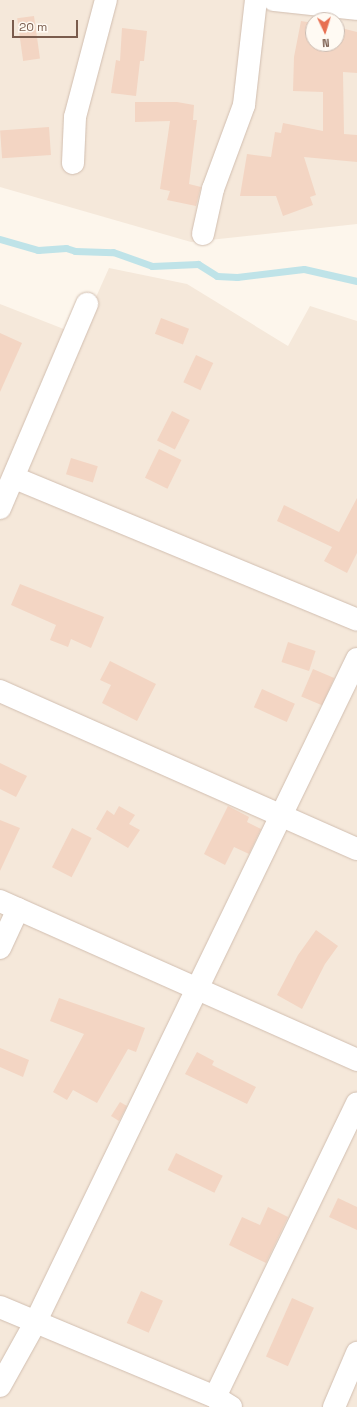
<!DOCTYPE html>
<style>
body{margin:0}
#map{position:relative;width:357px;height:1407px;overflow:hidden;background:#fdf6ec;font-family:"Space Grotesk",sans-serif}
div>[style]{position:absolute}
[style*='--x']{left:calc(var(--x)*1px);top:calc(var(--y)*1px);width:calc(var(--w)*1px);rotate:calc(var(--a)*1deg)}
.residential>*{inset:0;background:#f5e8da}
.stream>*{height:7px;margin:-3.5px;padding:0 3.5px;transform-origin:3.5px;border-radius:3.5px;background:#bfe3e8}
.building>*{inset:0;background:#f3d5c3;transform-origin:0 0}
.roads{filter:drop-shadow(0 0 1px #d1beb0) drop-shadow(0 0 1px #d1beb0)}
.minor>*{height:22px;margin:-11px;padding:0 11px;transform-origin:11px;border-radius:11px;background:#fff}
span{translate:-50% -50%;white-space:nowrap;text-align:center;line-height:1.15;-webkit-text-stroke:4px #fffaf3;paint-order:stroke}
.north{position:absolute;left:305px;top:12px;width:40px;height:40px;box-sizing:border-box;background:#fffaf3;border:1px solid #cabbb1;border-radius:50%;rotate:176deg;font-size:11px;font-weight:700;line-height:16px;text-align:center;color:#7a5c4d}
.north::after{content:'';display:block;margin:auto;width:14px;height:18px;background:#e76f51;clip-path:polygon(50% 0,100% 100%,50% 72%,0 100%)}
.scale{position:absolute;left:12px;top:20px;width:66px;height:18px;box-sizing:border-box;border:2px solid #7a5c4d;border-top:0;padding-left:5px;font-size:12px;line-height:14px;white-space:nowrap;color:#7a5c4d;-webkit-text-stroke:3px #fffaf3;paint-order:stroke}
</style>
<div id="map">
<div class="residential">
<div style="clip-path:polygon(evenodd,0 0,357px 0,357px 224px,191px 242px,0 187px,0 0,313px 20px,337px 20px,337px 44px,313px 44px,313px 20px)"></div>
<div style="clip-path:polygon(109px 268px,187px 284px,288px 346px,310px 306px,357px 321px,357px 1407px,0 1407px,0 304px,79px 335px)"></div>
</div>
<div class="stream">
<div style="--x:0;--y:239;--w:40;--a:16"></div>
<div style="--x:38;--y:250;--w:28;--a:-4"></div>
<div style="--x:66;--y:248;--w:9;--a:18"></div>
<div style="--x:75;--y:251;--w:38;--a:2"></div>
<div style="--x:113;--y:252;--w:41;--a:19.7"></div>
<div style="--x:152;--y:266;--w:46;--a:-2.5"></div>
<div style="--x:198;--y:264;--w:22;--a:32"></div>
<div style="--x:217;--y:276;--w:20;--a:3"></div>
<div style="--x:237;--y:277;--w:67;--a:-6.8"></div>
<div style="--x:304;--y:269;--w:54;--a:12.8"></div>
</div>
<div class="building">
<div style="left:34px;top:16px;width:43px;height:17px;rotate:82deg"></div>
<div style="clip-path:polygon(301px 21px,313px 23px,313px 44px,337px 44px,337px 27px,357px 32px,357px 73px,343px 72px,344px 134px,357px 135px,357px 162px,304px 157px,316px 195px,310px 197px,313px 205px,283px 216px,276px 196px,240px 196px,247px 154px,271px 157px,275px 132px,281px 133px,283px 123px,323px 131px,323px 92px,293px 91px,294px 57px)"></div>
<div style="clip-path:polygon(122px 28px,147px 31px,144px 61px,140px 61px,136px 96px,111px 93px,116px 60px,120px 61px)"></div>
<div style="clip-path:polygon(135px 102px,177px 102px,194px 105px,193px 120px,197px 120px,189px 184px,201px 187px,196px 206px,167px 200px,170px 191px,160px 189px,170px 121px,135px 122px)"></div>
<div style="left:49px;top:127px;width:28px;height:49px;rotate:86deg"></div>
<div style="left:161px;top:318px;width:30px;height:17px;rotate:21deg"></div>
<div style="clip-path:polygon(0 333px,22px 343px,0 392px)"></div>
<div style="left:196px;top:355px;width:19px;height:30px;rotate:25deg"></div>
<div style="left:172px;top:411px;width:20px;height:33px;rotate:27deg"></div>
<div style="left:159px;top:449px;width:25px;height:32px;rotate:26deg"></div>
<div style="left:71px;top:458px;width:28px;height:17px;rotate:17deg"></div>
<div style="clip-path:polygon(357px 498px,357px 553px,347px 573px,324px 561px,332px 547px,277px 521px,284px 505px,339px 532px)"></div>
<div style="clip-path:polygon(20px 584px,104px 617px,91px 648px,71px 639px,68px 647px,50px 640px,56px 625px,11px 605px)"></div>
<div style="left:288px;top:642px;width:29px;height:21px;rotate:18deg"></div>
<div style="clip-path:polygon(110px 661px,156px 684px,137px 721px,102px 703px,111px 685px,100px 680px)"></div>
<div style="left:313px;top:669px;width:23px;height:30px;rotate:23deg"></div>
<div style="left:262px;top:689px;width:36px;height:20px;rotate:24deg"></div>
<div style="clip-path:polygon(0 763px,27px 776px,16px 797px,0 789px)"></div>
<div style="clip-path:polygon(119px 806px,135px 815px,129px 824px,140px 830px,128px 848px,96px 829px,107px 810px,114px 815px)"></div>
<div style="clip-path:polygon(228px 806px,249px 817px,247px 822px,261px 829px,249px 854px,234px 847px,225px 865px,204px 854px)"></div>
<div style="clip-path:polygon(0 820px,20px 828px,0 871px)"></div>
<div style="left:72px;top:828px;width:22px;height:44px;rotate:27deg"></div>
<div style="clip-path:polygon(316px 930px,338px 946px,325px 964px,302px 1009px,277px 995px,298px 955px)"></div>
<div style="clip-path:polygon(59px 998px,145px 1028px,136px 1052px,128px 1049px,97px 1103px,73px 1090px,67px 1100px,53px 1092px,84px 1034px,50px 1021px)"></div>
<div style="clip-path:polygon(0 1048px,29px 1060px,23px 1077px,0 1067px)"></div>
<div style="clip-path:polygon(197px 1052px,214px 1061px,212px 1065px,256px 1087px,247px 1104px,185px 1074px)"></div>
<div style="clip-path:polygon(120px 1102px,127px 1106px,119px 1121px,111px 1116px)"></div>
<div style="left:176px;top:1153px;width:52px;height:19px;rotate:26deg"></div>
<div style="clip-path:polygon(338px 1198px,357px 1207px,357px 1230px,329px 1217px)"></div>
<div style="clip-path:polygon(268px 1207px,288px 1217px,266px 1263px,229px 1245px,242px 1217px,260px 1225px)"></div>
<div style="left:141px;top:1291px;width:24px;height:35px;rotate:24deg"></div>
<div style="left:292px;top:1298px;width:24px;height:64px;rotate:24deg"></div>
</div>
<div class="roads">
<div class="minor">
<div style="--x:274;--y:0;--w:83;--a:6.2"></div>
<div style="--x:73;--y:163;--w:46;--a:-87.5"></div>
<div style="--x:75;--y:117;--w:121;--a:-75.2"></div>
<div style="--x:203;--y:234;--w:46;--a:-77.5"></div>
<div style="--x:213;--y:189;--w:90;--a:-69.7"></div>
<div style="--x:244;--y:105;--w:106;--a:-83.5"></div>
<div style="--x:15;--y:478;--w:370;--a:22.5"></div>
<div style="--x:0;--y:508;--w:222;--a:-66.9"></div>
<div style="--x:0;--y:691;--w:390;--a:23.9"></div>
<div style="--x:0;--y:901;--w:391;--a:24"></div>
<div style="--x:0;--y:948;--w:43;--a:-65.2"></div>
<div style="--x:0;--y:1307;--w:233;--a:22.7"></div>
<div style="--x:215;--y:1397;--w:19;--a:32"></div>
<div style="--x:0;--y:1386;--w:72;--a:-60.9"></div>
<div style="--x:35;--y:1323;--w:738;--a:-64.13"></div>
<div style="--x:215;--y:1397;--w:326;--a:-64.2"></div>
<div style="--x:334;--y:1407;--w:59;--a:-66.9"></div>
</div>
</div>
<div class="north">N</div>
<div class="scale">20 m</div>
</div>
